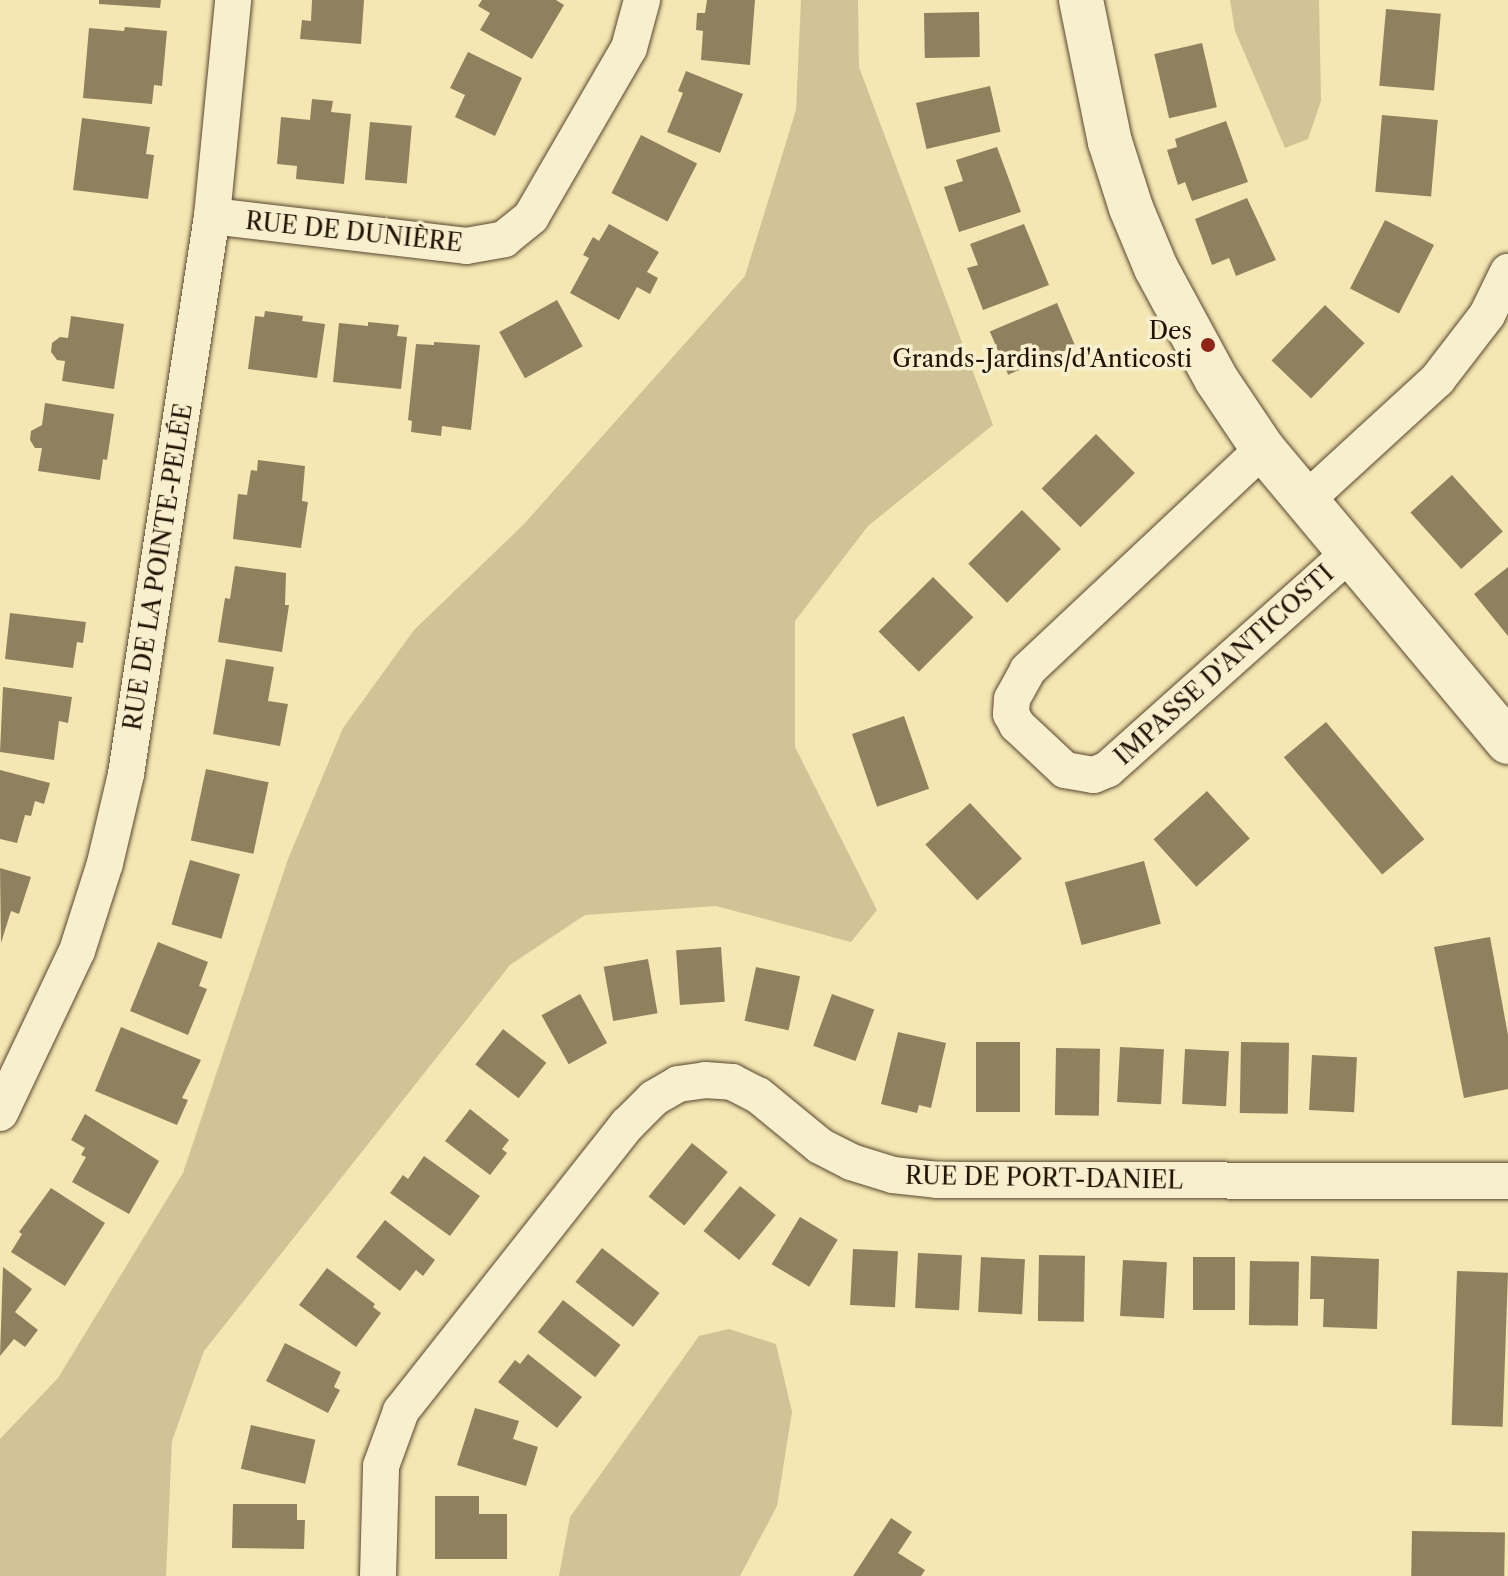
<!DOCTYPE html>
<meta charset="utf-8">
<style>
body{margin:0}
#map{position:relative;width:1508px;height:1576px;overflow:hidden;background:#f5e7b3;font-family:"Libre Caslon Text",serif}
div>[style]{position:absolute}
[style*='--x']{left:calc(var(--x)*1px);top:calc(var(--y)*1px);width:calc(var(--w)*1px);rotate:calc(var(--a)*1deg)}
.green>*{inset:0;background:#d1c395}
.building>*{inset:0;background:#90815e;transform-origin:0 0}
.roads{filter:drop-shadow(0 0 2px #58472e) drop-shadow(0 0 2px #58472e)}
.street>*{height:36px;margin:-18px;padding:0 18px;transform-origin:18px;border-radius:18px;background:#f8efce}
.secondary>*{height:44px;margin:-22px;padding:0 22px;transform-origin:22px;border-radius:22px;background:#f8efce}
.dots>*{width:22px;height:22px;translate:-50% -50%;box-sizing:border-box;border:4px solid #f8efce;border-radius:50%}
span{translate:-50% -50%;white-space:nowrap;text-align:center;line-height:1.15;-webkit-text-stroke:7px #f8efce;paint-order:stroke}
.street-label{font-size:24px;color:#231202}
.poi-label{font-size:24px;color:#231202}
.right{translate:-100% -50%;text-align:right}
</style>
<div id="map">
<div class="green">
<div style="clip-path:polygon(801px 0,858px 0,859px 67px,993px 425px,868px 526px,795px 621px,795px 747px,877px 910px,851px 942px,716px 906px,585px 915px,510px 965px,204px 1351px,172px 1441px,166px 1576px,0 1576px,0 1439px,58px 1378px,183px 1173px,288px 859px,343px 728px,414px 630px,524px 524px,745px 276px,796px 110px)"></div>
<div style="clip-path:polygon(1230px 0,1319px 0,1321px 101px,1308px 139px,1285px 148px,1235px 31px)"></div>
<div style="clip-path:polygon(729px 1329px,776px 1344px,792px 1412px,777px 1506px,740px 1576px,559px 1576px,570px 1517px,699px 1336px)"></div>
</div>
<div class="building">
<div style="clip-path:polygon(99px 0,161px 0,160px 8px,99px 4px)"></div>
<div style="clip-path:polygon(312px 0,364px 0,361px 44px,300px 39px,302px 20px,311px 21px)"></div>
<div style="clip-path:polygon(482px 0,556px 0,564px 5px,532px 59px,480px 30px,490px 13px,478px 6px)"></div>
<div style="clip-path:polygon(707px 0,755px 0,750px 65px,701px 60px,703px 31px,696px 30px,697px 13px,705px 13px)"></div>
<div style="left:1386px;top:9px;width:55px;height:77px;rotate:5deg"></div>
<div style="left:979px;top:12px;width:45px;height:55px;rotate:89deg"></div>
<div style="clip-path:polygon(125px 27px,167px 31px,162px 86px,154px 85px,152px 104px,83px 98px,89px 28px,124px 31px)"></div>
<div style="left:1202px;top:43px;width:66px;height:49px;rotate:77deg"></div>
<div style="clip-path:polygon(468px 52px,522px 78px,495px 136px,455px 117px,465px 95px,450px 88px)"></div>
<div style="clip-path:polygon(686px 71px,743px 94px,720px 153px,667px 132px,683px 93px,678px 91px)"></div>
<div style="left:990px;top:86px;width:47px;height:76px;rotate:77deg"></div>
<div style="clip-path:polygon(312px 99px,333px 101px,331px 112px,351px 114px,344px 184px,296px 179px,297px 166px,277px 164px,281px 117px,310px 120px)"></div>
<div style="left:1382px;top:115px;width:56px;height:77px;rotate:5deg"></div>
<div style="clip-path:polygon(82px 118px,150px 127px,146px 154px,154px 155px,148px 199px,73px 190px)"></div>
<div style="clip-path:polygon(1226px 121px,1248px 182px,1192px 201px,1185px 182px,1178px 185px,1167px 150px,1177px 147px,1175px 139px)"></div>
<div style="left:370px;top:122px;width:42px;height:58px;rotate:5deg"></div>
<div style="left:641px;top:135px;width:63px;height:65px;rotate:27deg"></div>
<div style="clip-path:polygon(997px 147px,1021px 212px,959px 232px,944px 187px,963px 181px,956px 160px)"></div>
<div style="clip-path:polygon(1247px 198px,1276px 260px,1236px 276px,1229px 258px,1212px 265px,1195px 219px)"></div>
<div style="left:1385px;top:220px;width:55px;height:77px;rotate:27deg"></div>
<div style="clip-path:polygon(609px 224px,659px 252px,647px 272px,658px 278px,650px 294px,637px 287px,619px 320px,570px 293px,589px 258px,583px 255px,593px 237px,599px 241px)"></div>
<div style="clip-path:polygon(1024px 224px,1049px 285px,983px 310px,967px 268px,978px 265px,970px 244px)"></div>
<div style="left:557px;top:300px;width:53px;height:66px;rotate:61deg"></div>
<div style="left:1057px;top:303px;width:47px;height:73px;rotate:67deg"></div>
<div style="left:1325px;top:305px;width:55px;height:77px;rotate:44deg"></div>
<div style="clip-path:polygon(265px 311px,303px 316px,302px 321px,325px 324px,317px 378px,248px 369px,255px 316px,264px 317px)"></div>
<div style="clip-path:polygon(71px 316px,124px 324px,114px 389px,62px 381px,65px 361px,57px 360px,51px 352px,52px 343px,60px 337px,68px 338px)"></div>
<div style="clip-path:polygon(368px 322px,399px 325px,397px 336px,407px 337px,401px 389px,333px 382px,339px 323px,368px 326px)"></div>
<div style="clip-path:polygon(434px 342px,480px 345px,471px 430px,442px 426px,441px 436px,411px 432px,412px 421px,408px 420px,416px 344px,434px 345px)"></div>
<div style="clip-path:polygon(45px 403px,114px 414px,107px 460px,103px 459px,100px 480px,38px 471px,42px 448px,35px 448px,30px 440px,31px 431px,42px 425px)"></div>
<div style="left:1096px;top:434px;width:55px;height:77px;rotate:45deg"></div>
<div style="clip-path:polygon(258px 460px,305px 466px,302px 501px,308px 502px,301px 548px,233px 539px,238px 494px,247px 495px,251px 470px,257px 471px)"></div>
<div style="left:1452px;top:475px;width:76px;height:56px;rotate:48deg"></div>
<div style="left:1022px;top:510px;width:55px;height:76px;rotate:45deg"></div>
<div style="clip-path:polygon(235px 566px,286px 573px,285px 605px,289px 605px,282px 652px,218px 642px,225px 598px,230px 599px)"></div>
<div style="clip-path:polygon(1508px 567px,1508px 636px,1474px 594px)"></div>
<div style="left:933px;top:577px;width:57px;height:77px;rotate:45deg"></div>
<div style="clip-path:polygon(10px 613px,86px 622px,83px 643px,77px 642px,73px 668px,5px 659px)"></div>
<div style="clip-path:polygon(226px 659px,274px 667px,268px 701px,288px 704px,280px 746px,213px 734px)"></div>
<div style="clip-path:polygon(3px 687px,72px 697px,68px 723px,59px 721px,54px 760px,0 752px)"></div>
<div style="left:904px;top:716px;width:77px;height:55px;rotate:71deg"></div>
<div style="left:1326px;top:722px;width:153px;height:55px;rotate:50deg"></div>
<div style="left:206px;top:769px;width:64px;height:73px;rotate:12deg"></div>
<div style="clip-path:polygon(0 770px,50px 783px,44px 804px,35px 801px,31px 816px,25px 815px,17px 843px,0 839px)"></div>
<div style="left:1207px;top:791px;width:64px;height:72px;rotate:48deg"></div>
<div style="left:970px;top:803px;width:76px;height:61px;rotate:47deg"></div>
<div style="left:190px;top:860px;width:52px;height:67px;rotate:16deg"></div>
<div style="left:1144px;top:861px;width:65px;height:82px;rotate:75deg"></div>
<div style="clip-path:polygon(0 868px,31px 877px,19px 914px,11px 911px,1px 943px)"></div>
<div style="clip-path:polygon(1490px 937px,1508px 1035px,1508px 1089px,1464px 1098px,1434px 947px)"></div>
<div style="clip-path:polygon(158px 942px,208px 962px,199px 986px,207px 989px,188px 1035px,130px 1011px)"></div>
<div style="left:721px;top:947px;width:55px;height:45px;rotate:86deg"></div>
<div style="left:648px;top:959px;width:55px;height:45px;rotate:80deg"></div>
<div style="left:756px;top:967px;width:45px;height:55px;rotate:12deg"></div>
<div style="left:580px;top:994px;width:56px;height:44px;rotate:61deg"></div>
<div style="left:832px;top:994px;width:45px;height:55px;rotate:20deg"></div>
<div style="clip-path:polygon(121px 1027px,201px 1060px,182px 1098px,188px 1100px,177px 1125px,95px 1091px)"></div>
<div style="left:503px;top:1029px;width:55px;height:45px;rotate:38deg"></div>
<div style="clip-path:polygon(898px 1032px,946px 1043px,931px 1108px,919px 1105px,917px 1113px,881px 1104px)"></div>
<div style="left:976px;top:1042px;width:44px;height:70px"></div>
<div style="left:1241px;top:1042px;width:48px;height:71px;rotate:1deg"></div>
<div style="left:1120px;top:1047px;width:44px;height:55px;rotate:3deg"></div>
<div style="left:1056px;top:1048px;width:44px;height:67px;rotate:1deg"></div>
<div style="left:1185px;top:1049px;width:44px;height:55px;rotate:3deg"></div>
<div style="left:1312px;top:1055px;width:45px;height:55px;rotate:3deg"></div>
<div style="clip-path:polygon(470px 1109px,509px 1140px,502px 1149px,507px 1153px,490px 1175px,445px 1141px)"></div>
<div style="clip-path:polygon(85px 1114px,159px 1161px,129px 1214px,72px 1182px,86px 1157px,81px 1155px,85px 1148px,71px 1140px)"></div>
<div style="left:692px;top:1143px;width:46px;height:69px;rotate:39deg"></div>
<div style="clip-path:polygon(424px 1156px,480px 1196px,450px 1236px,390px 1193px,403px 1175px,408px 1179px)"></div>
<div style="left:740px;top:1186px;width:46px;height:58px;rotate:39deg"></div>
<div style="clip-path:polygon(51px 1188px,105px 1223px,65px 1286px,11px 1252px,22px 1234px,19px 1232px)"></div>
<div style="left:800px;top:1217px;width:44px;height:55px;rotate:31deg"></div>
<div style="clip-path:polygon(385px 1220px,435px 1260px,423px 1276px,416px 1270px,400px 1291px,356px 1257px)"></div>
<div style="left:602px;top:1248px;width:73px;height:43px;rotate:38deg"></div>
<div style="left:853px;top:1249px;width:45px;height:56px;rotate:3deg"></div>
<div style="left:918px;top:1253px;width:44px;height:55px;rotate:3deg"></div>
<div style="left:1039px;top:1255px;width:46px;height:66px;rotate:1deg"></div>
<div style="clip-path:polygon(1311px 1256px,1379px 1259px,1377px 1329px,1323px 1327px,1324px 1299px,1310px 1299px)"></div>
<div style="left:981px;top:1257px;width:44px;height:55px;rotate:3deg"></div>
<div style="left:1193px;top:1257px;width:42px;height:53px"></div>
<div style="left:1123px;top:1260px;width:44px;height:56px;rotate:3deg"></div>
<div style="left:1250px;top:1261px;width:49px;height:64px;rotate:1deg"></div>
<div style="clip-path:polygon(3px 1267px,32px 1289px,15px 1312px,38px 1330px,25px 1347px,14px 1339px,0 1356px)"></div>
<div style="clip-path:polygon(327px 1268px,375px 1304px,373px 1307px,381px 1313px,356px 1347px,299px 1305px)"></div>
<div style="left:1457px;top:1271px;width:51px;height:154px;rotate:2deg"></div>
<div style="left:563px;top:1300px;width:73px;height:41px;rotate:38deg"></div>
<div style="clip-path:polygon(285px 1343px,341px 1372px,334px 1387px,340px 1390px,328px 1413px,266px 1381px)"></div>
<div style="clip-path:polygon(528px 1354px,582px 1397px,557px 1428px,498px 1382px,515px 1360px,520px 1364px)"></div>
<div style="clip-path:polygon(475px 1408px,519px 1421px,513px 1439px,538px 1447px,526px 1486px,457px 1465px)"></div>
<div style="left:251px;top:1425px;width:66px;height:45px;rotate:13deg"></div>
<div style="clip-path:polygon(435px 1496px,479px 1496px,479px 1514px,507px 1514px,507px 1559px,435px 1559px)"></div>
<div style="clip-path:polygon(233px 1504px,297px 1504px,297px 1520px,305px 1520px,304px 1549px,232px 1548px)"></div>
<div style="clip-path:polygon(891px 1518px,912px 1532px,898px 1553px,925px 1570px,921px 1576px,853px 1576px)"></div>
<div style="left:1412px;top:1531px;width:93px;height:45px;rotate:1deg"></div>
</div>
<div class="roads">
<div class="street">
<div style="--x:212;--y:216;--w:256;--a:6.7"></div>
<div style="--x:466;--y:246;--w:39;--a:-10"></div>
<div style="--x:504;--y:239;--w:35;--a:-39"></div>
<div style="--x:531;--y:217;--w:195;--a:-59.9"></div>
<div style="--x:629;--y:48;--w:50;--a:-74.8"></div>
<div style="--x:1263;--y:449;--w:323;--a:136.8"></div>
<div style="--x:1028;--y:670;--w:33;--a:119"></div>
<div style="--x:1012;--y:699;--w:15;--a:94"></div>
<div style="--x:1011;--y:714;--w:13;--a:61"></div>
<div style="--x:1017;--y:725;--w:66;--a:43.2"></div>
<div style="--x:1065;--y:770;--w:29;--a:10"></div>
<div style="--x:1094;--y:775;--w:15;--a:-23"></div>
<div style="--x:1108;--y:769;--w:326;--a:-41.8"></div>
<div style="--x:1306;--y:500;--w:178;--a:-42.5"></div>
<div style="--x:1437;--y:380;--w:82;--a:-52.4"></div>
<div style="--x:1487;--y:315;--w:48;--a:-64"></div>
<div style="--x:0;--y:1113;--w:179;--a:-64.6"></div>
<div style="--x:77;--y:951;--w:92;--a:-72.3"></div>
<div style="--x:105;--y:863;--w:91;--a:-76.7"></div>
<div style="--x:126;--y:774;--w:565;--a:-81.24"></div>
<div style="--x:212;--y:216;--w:217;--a:-84.4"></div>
<div style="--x:378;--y:1576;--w:110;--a:-88.4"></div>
<div style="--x:381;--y:1466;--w:59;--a:-70"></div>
<div style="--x:401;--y:1411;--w:365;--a:-51.7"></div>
<div style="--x:627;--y:1125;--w:38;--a:-45"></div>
<div style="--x:654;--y:1098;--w:28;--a:-30"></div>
<div style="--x:678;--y:1084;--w:27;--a:-8"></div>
<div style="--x:705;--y:1080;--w:27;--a:4"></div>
<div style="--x:732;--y:1082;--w:29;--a:27"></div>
<div style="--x:758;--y:1095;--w:80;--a:39.4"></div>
<div style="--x:820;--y:1146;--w:35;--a:27"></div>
<div style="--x:851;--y:1162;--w:44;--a:17.2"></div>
<div style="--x:893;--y:1175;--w:44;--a:6.5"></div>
<div style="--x:937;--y:1180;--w:571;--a:0.1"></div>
</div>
<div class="secondary">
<div style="--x:1081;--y:0;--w:145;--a:78.5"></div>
<div style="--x:1110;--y:142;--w:69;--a:72.3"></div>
<div style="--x:1131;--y:208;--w:65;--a:67.4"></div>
<div style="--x:1156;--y:268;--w:126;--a:61.6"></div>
<div style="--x:1216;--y:379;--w:84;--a:56.1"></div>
<div style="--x:1263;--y:449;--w:382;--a:50.1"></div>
</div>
</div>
<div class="dots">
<div style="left:1208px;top:345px;background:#8f2418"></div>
</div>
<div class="street-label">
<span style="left:354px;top:232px;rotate:6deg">RUE DE DUNIÈRE</span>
<span style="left:158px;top:567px;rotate:-81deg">RUE DE LA POINTE-PELÉE</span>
<span style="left:1224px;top:665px;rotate:-42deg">IMPASSE D'ANTICOSTI</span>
<span style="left:1044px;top:1178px;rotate:1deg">RUE DE PORT-DANIEL</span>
</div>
<div class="poi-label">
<span class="right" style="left:1192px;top:345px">Des<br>Grands-Jardins/d'Anticosti</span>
</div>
</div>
